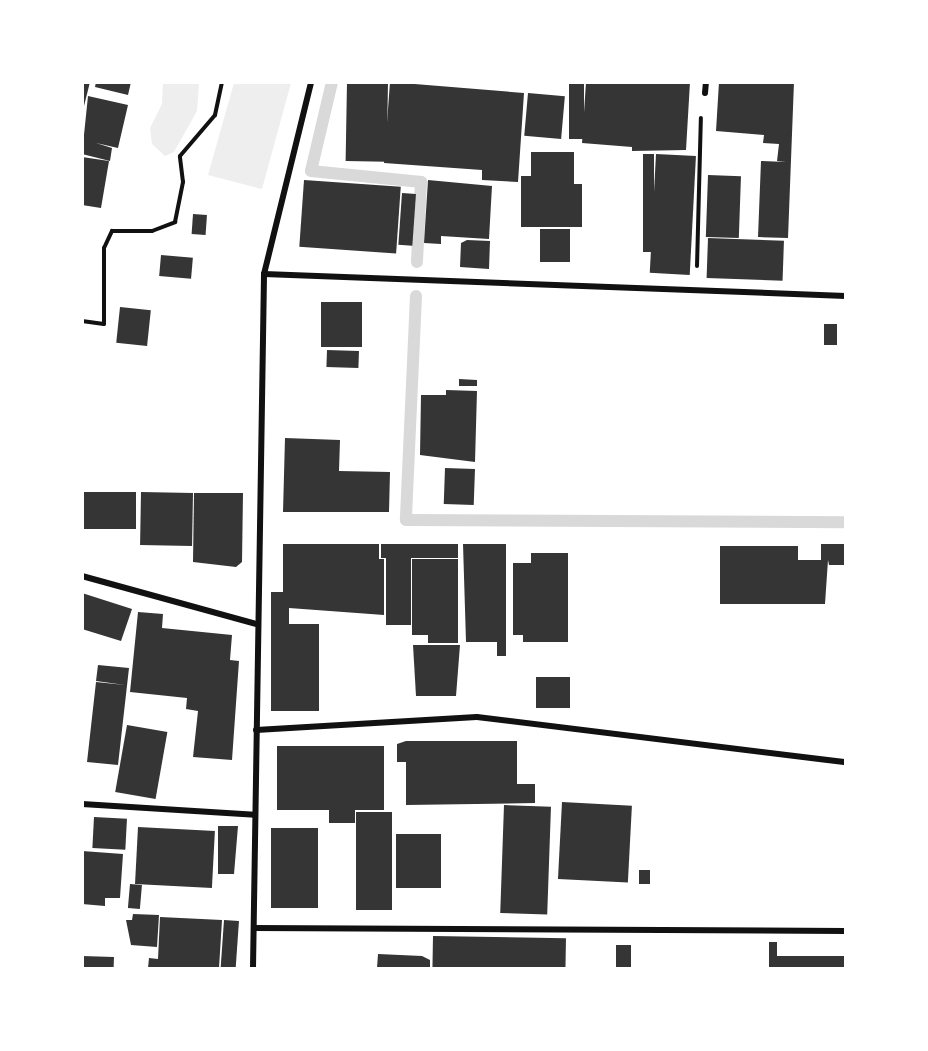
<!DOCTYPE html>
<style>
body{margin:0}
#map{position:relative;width:928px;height:1051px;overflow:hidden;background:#fff;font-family:Quicksand,sans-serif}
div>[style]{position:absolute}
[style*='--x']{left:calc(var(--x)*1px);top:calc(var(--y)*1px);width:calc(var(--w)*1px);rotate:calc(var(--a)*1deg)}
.green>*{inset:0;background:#eee}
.stream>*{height:12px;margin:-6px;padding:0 6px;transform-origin:6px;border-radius:6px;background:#d9d9d9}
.building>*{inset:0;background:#353535;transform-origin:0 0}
.path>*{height:4px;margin:-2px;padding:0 2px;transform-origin:2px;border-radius:2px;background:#111}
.minor>*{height:6px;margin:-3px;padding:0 3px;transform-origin:3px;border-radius:3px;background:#111}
span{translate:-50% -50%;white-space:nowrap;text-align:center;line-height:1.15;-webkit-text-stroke:4.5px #fff;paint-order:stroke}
.frame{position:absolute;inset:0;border:84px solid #fff;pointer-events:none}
</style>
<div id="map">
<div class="green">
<div style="clip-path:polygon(163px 83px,199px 83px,197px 111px,174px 152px,165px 156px,152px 144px,150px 128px,162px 104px)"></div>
<div style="clip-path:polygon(234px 83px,291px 83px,262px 189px,208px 175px)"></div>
</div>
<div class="stream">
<div style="--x:332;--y:82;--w:91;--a:103.3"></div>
<div style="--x:311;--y:171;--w:111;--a:5.7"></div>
<div style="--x:421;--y:182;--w:80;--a:92.9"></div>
<div style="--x:416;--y:296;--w:224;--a:92.6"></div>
<div style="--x:406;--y:520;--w:440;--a:0.3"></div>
</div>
<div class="building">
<div style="clip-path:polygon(82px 82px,90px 82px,83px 110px,82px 110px)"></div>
<div style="clip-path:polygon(96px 82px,131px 82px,128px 95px,95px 87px)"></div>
<div style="left:347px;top:82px;width:41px;height:79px;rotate:1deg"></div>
<div style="clip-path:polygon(390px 82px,524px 93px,518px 182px,482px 180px,482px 170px,384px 163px)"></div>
<div style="left:569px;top:82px;width:15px;height:57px"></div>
<div style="clip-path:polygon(586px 82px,690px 82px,686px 150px,632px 151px,632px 147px,582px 143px)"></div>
<div style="clip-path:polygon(719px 82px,794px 82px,788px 238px,758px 237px,761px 161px,786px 162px,777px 161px,779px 144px,763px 143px,764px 135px,716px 131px)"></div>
<div style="left:528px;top:93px;width:37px;height:43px;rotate:5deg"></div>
<div style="clip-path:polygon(88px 96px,128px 105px,118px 148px,96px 143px,112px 148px,110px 161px,82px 154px)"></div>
<div style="clip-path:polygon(531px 152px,574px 152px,574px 184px,582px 184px,582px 227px,521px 227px,521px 176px,531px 176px)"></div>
<div style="left:643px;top:154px;width:11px;height:98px"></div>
<div style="left:656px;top:154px;width:40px;height:119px;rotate:3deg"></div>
<div style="clip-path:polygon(82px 157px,109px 161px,101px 208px,82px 205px)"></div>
<div style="left:708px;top:175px;width:33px;height:62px;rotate:2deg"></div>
<div style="left:304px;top:180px;width:97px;height:67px;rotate:4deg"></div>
<div style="clip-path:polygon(428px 180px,492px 186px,489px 239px,441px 236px,441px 244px,424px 243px)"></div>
<div style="left:402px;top:193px;width:14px;height:52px;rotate:4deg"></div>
<div style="left:193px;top:214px;width:14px;height:20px;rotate:4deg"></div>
<div style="left:540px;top:229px;width:30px;height:33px"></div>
<div style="left:708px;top:238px;width:76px;height:40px;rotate:2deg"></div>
<div style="clip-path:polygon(467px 240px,490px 241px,489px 269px,460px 267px,461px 243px)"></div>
<div style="left:161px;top:255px;width:32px;height:21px;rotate:5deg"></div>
<div style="left:321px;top:302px;width:41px;height:45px"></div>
<div style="left:120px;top:307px;width:31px;height:36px;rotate:6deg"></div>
<div style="left:824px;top:324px;width:13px;height:21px"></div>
<div style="left:327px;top:350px;width:32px;height:17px;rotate:2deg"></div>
<div style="clip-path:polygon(459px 379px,477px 380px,477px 386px,459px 386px)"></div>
<div style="clip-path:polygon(446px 390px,477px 391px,475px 462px,420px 455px,421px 395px,446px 395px)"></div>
<div style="clip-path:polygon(285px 438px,340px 440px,339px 471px,390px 472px,389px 512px,283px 512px)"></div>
<div style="left:445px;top:468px;width:30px;height:36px;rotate:2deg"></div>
<div style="left:82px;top:492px;width:54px;height:37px"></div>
<div style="left:141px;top:492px;width:52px;height:53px;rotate:1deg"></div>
<div style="clip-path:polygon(194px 493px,243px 493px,242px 562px,236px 567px,193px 562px)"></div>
<div style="clip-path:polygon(283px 544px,379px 544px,379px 559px,384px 559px,384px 615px,289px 608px,289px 624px,319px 624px,319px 711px,271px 711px,271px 592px,283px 592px)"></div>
<div style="clip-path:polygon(381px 544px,458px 544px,458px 558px,411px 558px,411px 625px,386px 625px,386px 558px,381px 558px)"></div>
<div style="clip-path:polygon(463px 544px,506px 544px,506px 656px,497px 656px,497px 642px,466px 642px)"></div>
<div style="clip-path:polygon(821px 544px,846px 544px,846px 565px,829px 565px,828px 560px,825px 604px,720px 604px,720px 546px,798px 546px,798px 560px,821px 560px)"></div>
<div style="clip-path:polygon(531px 553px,568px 553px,568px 642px,523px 642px,523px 635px,513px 635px,513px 563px,531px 563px)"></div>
<div style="clip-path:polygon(412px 559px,458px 559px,458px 643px,428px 643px,428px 635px,412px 635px)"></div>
<div style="clip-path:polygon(82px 593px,132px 609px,121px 641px,82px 629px)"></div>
<div style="clip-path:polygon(138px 612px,163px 614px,162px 628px,232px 635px,230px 660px,239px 661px,232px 760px,193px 757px,198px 711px,186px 709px,187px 698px,130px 692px)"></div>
<div style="clip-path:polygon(413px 645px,460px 645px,456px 696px,416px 696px)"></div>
<div style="clip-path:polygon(98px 665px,129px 668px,118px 765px,87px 762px,96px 682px,125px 685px,96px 681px)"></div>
<div style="left:536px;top:677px;width:34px;height:31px"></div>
<div style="left:127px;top:725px;width:41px;height:68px;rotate:10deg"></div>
<div style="clip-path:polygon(406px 741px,517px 741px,517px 784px,535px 784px,535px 803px,406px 805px,406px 762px,397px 762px,397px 744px)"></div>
<div style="clip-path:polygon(277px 746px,384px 746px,384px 810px,355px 810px,355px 823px,329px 823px,329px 810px,277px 810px)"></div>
<div style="left:562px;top:802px;width:70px;height:77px;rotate:3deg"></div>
<div style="left:504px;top:805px;width:47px;height:108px;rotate:2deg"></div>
<div style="left:356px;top:812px;width:36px;height:98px"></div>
<div style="left:94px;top:817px;width:33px;height:31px;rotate:3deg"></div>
<div style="clip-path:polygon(218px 826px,238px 826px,234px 874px,218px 874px)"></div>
<div style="left:138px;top:827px;width:77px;height:57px;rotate:3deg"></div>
<div style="left:271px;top:828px;width:47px;height:80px"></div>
<div style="left:396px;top:834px;width:45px;height:54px"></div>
<div style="clip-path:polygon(82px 851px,123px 854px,120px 898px,105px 898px,105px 906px,82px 904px)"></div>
<div style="left:639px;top:870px;width:11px;height:14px"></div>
<div style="left:130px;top:884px;width:12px;height:24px;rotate:5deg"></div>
<div style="clip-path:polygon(133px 914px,159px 915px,157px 947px,131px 945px,126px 920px,132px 920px)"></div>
<div style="clip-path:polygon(160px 917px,222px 920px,219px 968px,148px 968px,149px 958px,158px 959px)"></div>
<div style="left:224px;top:920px;width:15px;height:48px;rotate:4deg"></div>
<div style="left:433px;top:936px;width:133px;height:32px;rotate:1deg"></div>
<div style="clip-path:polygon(769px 942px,777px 942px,777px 956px,846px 956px,846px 968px,769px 968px)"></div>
<div style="left:616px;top:945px;width:15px;height:23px"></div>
<div style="clip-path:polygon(378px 954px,422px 956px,430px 960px,430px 968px,377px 968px)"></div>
<div style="left:82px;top:956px;width:32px;height:12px;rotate:2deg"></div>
</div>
<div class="path">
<div style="--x:697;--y:266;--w:148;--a:-88.5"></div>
<div style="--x:82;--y:321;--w:22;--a:8"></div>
<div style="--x:104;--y:324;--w:76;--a:-90"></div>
<div style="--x:104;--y:248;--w:19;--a:-65"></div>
<div style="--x:112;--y:231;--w:40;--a:0"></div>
<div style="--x:152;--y:231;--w:25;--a:-21"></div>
<div style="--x:175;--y:222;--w:41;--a:-78.7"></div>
<div style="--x:183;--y:182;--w:26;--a:-97"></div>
<div style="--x:180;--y:156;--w:54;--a:-49.5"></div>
<div style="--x:215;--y:115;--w:34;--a:-78"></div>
</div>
<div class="minor">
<div style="--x:705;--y:93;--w:11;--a:-85"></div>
<div style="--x:264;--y:274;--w:582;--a:2.16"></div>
<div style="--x:82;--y:576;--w:180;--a:15.4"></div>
<div style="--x:256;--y:730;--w:221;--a:-3.4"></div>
<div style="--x:477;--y:717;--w:372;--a:7"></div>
<div style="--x:82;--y:804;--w:173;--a:3.6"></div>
<div style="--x:254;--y:928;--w:592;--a:0.29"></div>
<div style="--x:253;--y:968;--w:694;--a:-89.09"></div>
<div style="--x:264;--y:274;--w:198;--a:-76.2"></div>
</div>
<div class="frame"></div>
</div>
